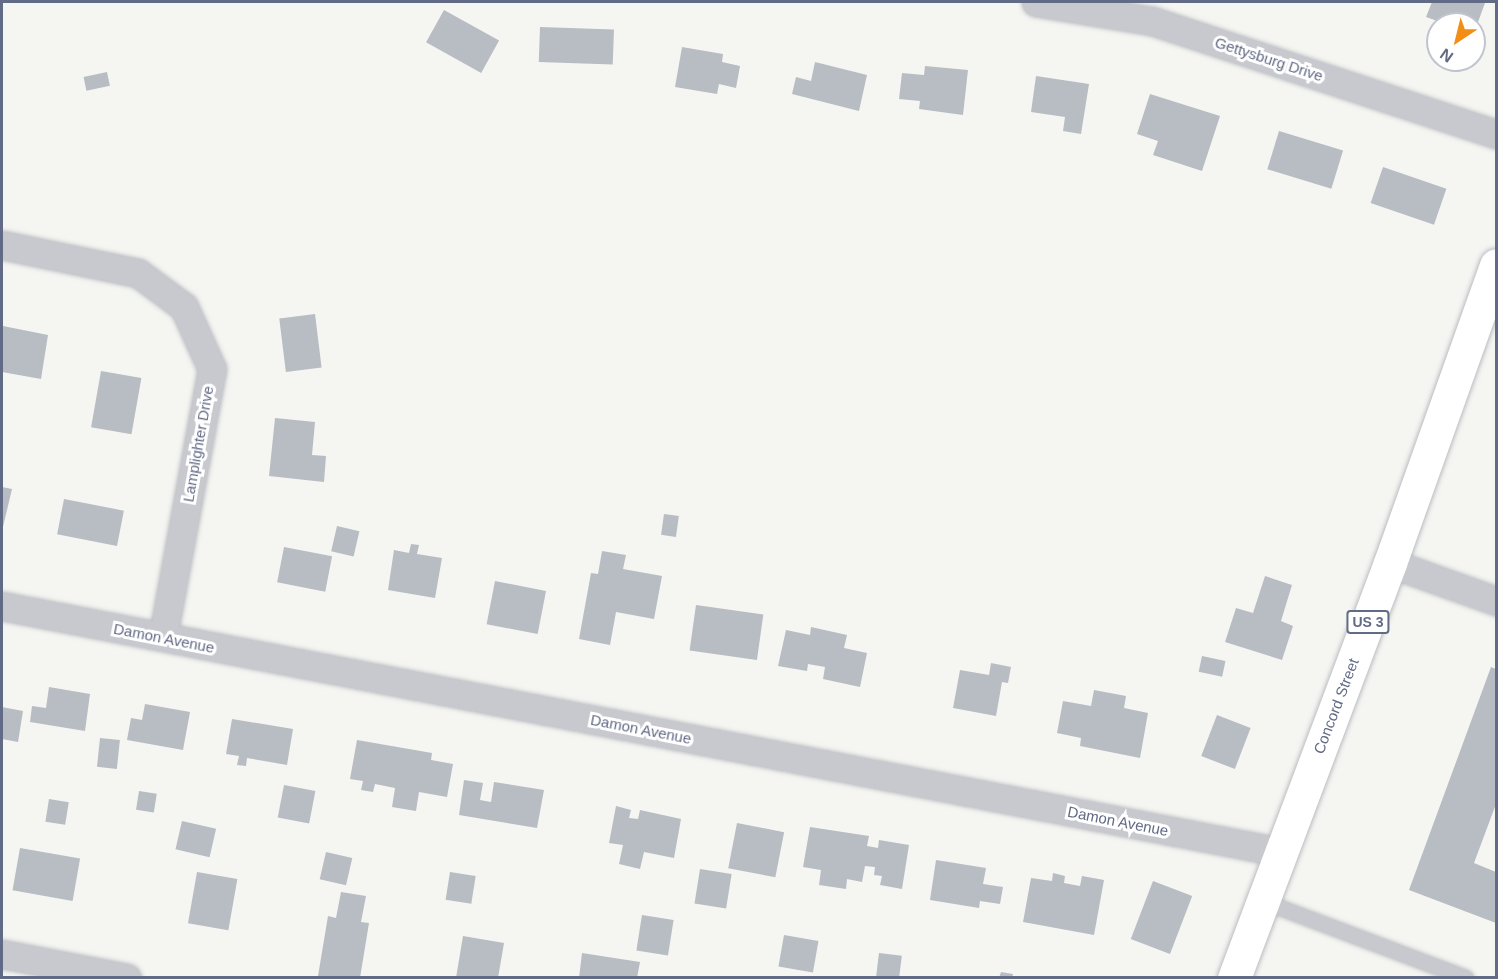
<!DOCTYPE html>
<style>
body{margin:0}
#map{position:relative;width:1498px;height:979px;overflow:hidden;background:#f5f6f2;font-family:Arial,sans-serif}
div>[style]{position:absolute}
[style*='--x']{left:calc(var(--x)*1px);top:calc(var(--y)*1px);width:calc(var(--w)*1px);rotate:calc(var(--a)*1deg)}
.building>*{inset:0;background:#b8bcc3;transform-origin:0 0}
.roads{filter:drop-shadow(0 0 2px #babcc1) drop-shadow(0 0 2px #babcc1)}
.lane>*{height:14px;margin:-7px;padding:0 7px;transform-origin:7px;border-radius:7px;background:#c8c9ce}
.street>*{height:27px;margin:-13.5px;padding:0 13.5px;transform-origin:13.5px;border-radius:13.5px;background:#c8c9ce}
.primary>*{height:33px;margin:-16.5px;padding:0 16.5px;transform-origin:16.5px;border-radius:16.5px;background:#fff}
span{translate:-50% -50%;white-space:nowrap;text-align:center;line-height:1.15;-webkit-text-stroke:6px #fff;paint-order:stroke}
.shield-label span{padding:2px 4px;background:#fff;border:2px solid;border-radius:4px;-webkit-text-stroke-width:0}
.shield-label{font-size:14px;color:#626b85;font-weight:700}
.street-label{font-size:15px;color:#626b85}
.frame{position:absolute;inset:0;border:3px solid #626b85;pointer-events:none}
.north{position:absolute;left:1426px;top:12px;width:60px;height:60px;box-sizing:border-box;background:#fff;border:2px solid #c0c4ce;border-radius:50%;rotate:215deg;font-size:16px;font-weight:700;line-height:24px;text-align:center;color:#626b85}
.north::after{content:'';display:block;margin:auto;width:21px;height:27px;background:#f28e16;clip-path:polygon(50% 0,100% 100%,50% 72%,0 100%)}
</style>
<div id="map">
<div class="building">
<div style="clip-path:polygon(1432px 2px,1482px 2px,1485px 3px,1474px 33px,1474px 24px,1446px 24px,1426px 17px)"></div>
<div style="left:444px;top:10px;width:63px;height:37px;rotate:29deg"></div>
<div style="left:540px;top:27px;width:74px;height:35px;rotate:2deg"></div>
<div style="clip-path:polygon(682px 47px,723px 54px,722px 62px,740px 66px,736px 88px,719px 84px,717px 94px,675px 87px)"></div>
<div style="clip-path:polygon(815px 62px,867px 75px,859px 111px,792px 94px,796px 77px,811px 81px)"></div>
<div style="clip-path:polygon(925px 66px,968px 70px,963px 115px,919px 109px,920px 101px,899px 99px,902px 73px,924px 75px)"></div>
<div style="left:107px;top:72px;width:14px;height:24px;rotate:78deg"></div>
<div style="clip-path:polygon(1036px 76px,1089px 84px,1081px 134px,1063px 131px,1065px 117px,1031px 112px)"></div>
<div style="clip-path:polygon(1150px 94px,1220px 116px,1202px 171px,1153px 155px,1158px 141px,1137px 134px)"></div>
<div style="left:1279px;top:131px;width:67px;height:40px;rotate:17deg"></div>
<div style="left:1383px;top:167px;width:67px;height:38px;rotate:19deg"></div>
<div style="left:315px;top:314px;width:54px;height:36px;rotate:83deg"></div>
<div style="clip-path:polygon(3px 326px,48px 335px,41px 379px,2px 372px)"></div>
<div style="left:101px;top:371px;width:41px;height:57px;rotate:10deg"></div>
<div style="clip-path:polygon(275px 418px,315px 422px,312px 455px,326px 456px,324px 482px,269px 476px)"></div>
<div style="clip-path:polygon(2px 487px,12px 489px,2px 531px)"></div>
<div style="left:64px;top:499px;width:61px;height:36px;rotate:11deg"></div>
<div style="left:664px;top:514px;width:15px;height:21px;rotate:8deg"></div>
<div style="left:337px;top:526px;width:23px;height:26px;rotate:13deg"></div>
<div style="clip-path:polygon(411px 544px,419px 545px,417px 554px,442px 558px,435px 598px,388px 590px,394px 550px,409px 553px)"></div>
<div style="left:284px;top:547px;width:49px;height:36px;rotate:11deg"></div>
<div style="clip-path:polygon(602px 551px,626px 555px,623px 569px,662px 576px,654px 619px,616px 612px,610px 645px,579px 639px,591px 573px,598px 574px)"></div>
<div style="clip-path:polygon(1265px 576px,1292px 585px,1281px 621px,1293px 626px,1282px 660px,1225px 642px,1236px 608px,1253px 613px)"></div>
<div style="left:495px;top:581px;width:52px;height:44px;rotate:11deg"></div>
<div style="left:696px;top:605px;width:68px;height:46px;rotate:8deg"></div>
<div style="clip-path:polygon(811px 627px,847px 635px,844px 648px,867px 653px,860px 687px,823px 679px,825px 667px,808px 664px,807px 671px,778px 666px,786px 630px,810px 635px)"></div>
<div style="left:1202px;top:656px;width:24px;height:16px;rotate:12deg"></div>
<div style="clip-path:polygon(991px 663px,1011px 667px,1008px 683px,1002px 682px,996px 716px,953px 708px,960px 670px,989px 675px)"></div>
<div style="clip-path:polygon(1491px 667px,1496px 669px,1496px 804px,1474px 863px,1496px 872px,1496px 923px,1409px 890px)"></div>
<div style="clip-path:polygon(49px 687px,90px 694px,85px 731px,30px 722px,32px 706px,46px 708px)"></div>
<div style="clip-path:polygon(1094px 690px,1126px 696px,1124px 708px,1148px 713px,1140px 758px,1080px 746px,1081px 738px,1057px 733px,1063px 701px,1091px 706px)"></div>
<div style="clip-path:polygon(145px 704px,190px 712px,183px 750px,127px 740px,131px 718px,142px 720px)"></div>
<div style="clip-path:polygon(2px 707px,23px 711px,18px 742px,2px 739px)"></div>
<div style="left:1217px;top:715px;width:36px;height:44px;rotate:21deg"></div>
<div style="clip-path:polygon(232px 719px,293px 729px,287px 765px,247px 758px,246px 766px,237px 765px,239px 756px,226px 754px)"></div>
<div style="left:100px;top:738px;width:20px;height:29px;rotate:6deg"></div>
<div style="clip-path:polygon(357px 740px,432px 753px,431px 760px,453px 764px,447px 797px,419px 792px,416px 811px,392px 807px,395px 788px,375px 784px,373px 792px,361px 790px,363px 781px,350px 779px)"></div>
<div style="clip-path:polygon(464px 780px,483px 783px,480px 800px,491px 802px,494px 782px,544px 790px,537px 828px,459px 815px)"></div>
<div style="left:284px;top:785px;width:32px;height:33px;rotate:11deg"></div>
<div style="left:139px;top:791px;width:18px;height:19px;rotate:9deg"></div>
<div style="left:49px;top:799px;width:20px;height:23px;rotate:9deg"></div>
<div style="clip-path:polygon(616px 806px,631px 810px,629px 818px,638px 819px,640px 810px,681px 819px,674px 858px,644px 852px,640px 869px,619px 864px,623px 845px,609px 843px)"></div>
<div style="left:182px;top:821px;width:35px;height:29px;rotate:13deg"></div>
<div style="left:737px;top:823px;width:48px;height:46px;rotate:11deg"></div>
<div style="clip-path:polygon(810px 827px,869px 836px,867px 846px,878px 848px,879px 840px,909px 845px,902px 889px,880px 885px,882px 876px,874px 875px,875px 867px,865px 866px,862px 882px,847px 879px,846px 889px,819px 885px,821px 870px,803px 867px)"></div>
<div style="left:20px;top:848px;width:61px;height:43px;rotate:10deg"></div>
<div style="left:326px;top:852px;width:27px;height:28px;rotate:13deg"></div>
<div style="clip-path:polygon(936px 860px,986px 868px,983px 884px,1003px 887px,1000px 904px,980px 901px,979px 908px,930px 900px)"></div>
<div style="left:700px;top:869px;width:32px;height:35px;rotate:9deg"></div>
<div style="left:197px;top:872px;width:41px;height:52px;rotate:10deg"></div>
<div style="left:450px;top:872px;width:26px;height:28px;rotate:9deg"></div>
<div style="clip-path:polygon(1053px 873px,1065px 876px,1064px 883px,1080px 886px,1082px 876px,1104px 880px,1094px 935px,1023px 922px,1031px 878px,1052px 881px)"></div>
<div style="left:1153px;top:881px;width:42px;height:62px;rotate:21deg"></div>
<div style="clip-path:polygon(341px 892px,366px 896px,361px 922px,369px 923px,360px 978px,318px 976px,328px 916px,336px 918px)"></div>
<div style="left:642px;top:915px;width:32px;height:36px;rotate:9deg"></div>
<div style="left:784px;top:935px;width:35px;height:32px;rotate:10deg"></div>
<div style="clip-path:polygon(463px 936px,504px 943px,498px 978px,456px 978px)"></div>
<div style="clip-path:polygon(582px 953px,640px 962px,637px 978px,579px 978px)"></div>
<div style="left:879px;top:953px;width:23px;height:25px;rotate:7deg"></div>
<div style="clip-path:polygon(1001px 972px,1013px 974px,1012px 978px,999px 978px)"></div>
</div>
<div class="roads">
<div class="lane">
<div style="--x:1262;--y:901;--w:218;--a:20.7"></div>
</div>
<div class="street">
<div style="--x:1036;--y:2;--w:118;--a:9.3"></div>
<div style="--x:1152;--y:21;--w:362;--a:18.2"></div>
<div style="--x:2;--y:245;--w:139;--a:11.6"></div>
<div style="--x:138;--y:273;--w:57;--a:36.5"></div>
<div style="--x:184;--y:307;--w:68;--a:65.7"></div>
<div style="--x:212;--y:369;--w:272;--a:100.4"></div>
<div style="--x:1390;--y:563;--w:113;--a:19.7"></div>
<div style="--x:2;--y:606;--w:1302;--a:10.89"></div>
<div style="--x:2;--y:954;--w:127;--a:10.9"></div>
</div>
<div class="primary">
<div style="--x:1234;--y:978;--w:443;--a:-69.4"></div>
<div style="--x:1390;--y:563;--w:316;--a:-70.4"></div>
</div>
</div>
<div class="shield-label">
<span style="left:1368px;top:622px">US 3</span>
</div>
<div class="street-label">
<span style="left:1269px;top:59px;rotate:18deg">Gettysburg Drive</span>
<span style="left:198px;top:444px;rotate:-80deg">Lamplighter Drive</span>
<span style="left:164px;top:638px;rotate:11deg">Damon Avenue</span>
<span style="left:1336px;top:706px;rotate:-69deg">Concord Street</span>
<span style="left:641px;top:729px;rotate:11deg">Damon Avenue</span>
<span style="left:1118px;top:821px;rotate:11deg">Damon Avenue</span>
</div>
<div class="frame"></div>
<div class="north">N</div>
</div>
